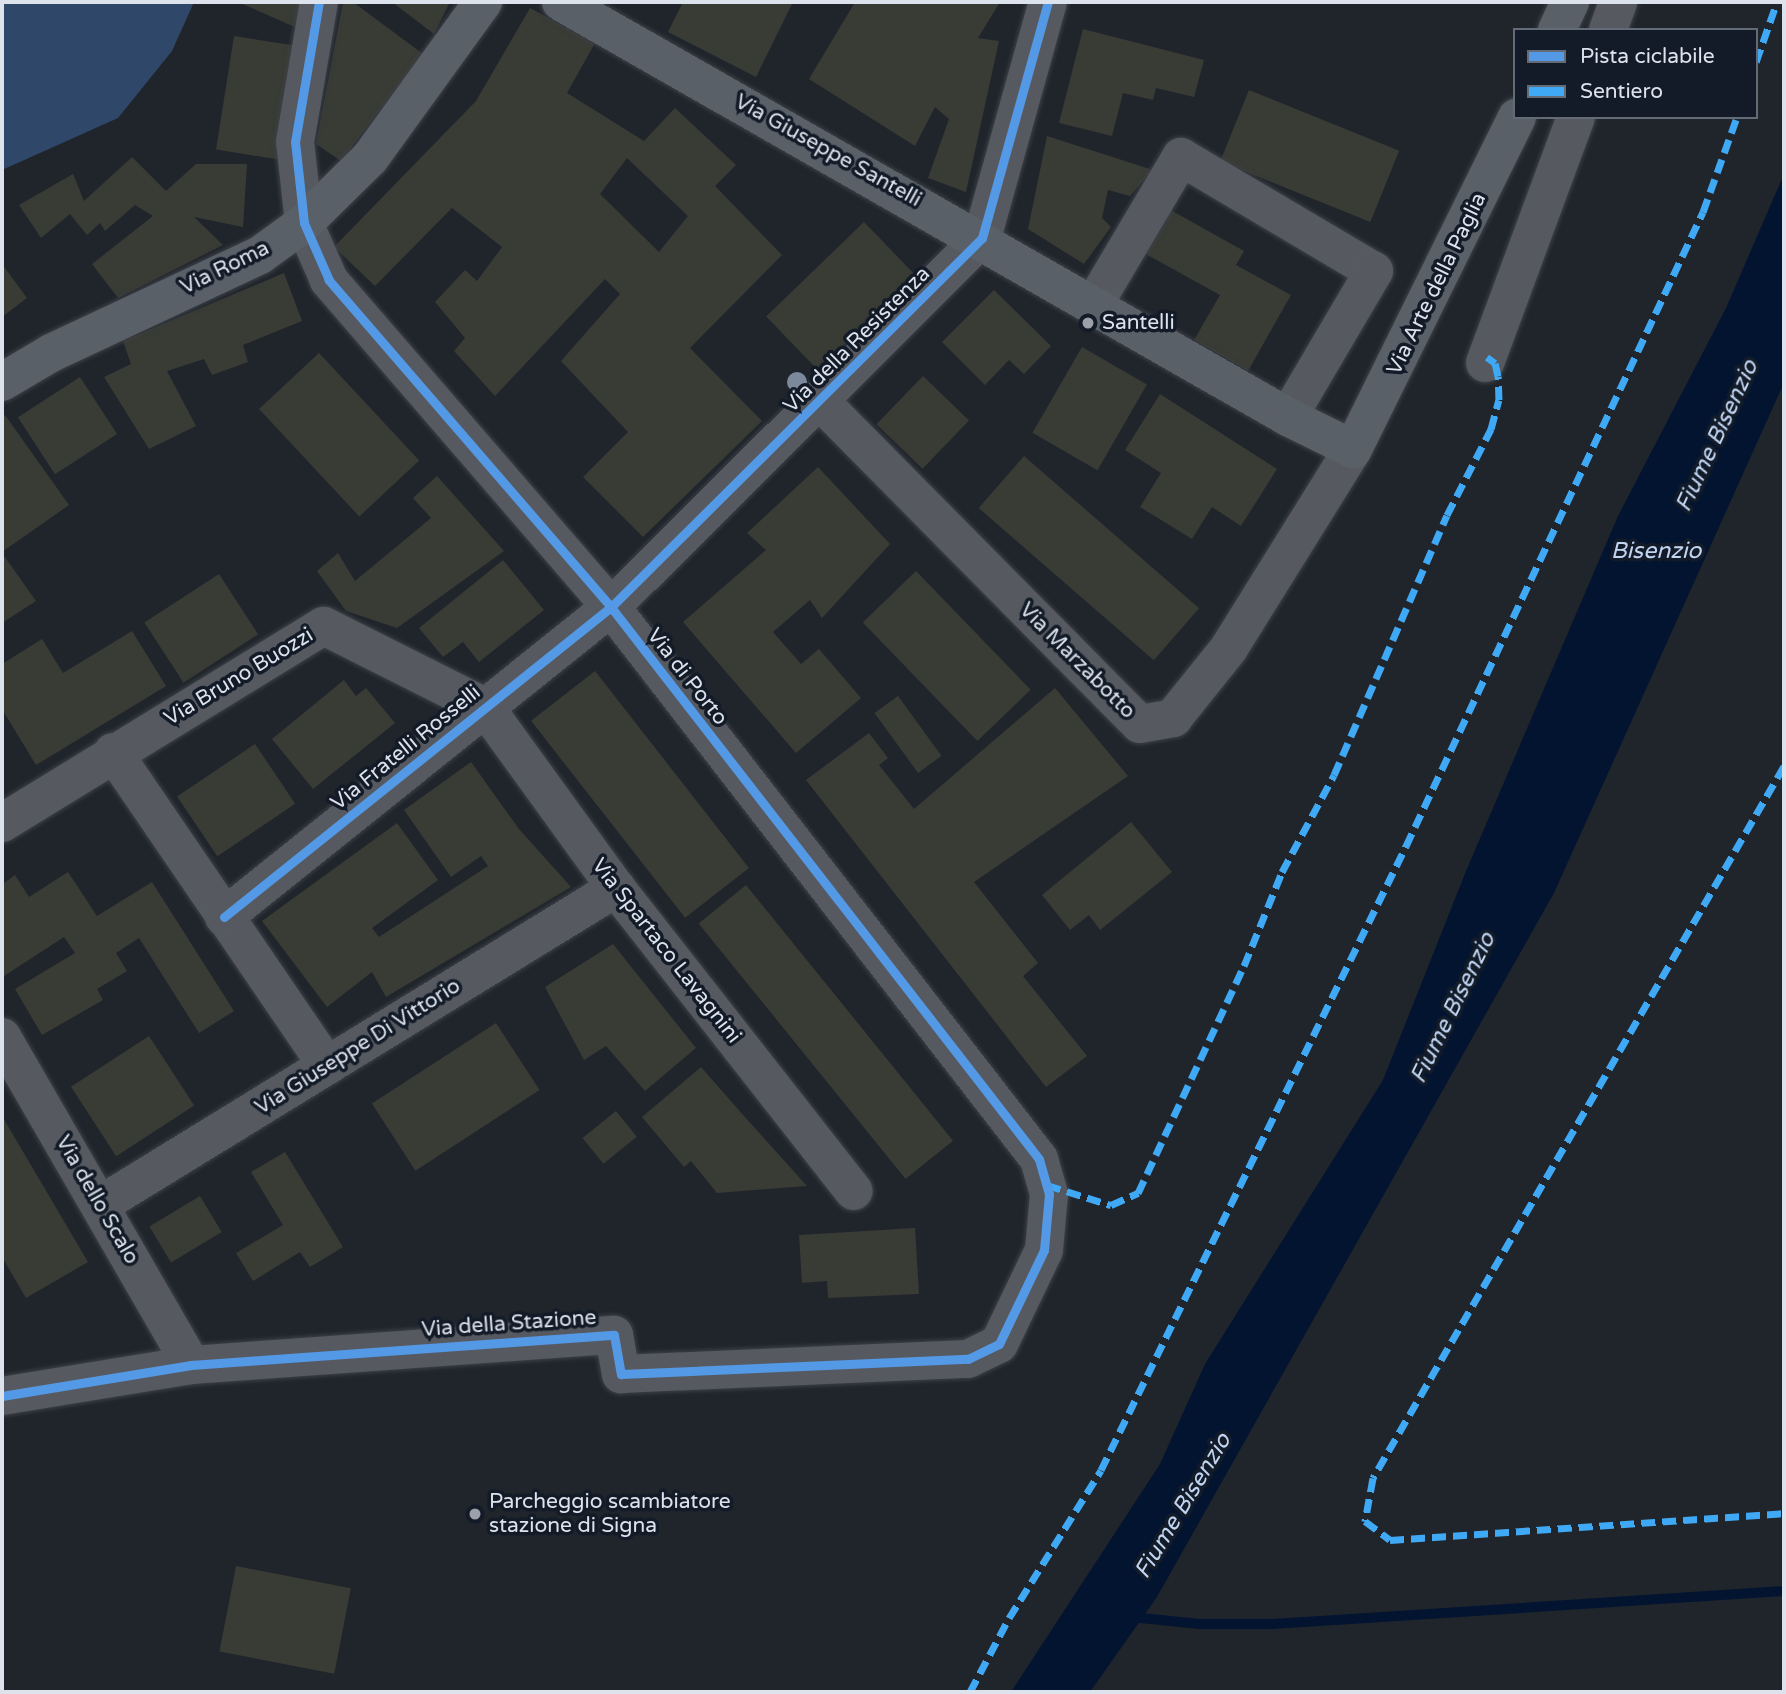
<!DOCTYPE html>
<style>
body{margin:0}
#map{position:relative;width:1786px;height:1694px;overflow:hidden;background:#20252c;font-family:"Varela Round",sans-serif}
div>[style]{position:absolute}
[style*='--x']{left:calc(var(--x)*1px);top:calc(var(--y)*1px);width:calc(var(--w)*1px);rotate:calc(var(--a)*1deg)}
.green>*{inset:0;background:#2f486a}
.water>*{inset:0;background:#031431}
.stream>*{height:10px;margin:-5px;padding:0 5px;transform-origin:5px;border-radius:5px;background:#031431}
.building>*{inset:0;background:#393b35;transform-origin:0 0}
.roads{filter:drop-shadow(0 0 2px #3d4147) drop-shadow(0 0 2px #3d4147)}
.minor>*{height:38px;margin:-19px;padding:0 19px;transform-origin:19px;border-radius:19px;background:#565a60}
.secondary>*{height:38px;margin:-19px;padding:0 19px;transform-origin:19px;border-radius:19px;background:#5a6068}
.quiet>*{height:7px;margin-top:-3.5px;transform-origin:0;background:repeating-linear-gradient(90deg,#3fa9f5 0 14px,transparent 0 21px)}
.cycleway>*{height:9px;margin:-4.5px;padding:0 4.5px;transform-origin:4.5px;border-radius:4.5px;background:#5399e6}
.trees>*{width:20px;height:20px;margin:-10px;border-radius:50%;background:#7c899d}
.dots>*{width:19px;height:19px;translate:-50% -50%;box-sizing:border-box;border:4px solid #121b27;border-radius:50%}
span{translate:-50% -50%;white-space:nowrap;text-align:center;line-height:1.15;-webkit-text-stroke:7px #121b27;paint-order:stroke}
.street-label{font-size:21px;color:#dde3ec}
.poi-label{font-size:21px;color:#dde3ec}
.left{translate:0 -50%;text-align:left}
.water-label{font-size:23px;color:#c1d5f3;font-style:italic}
.frame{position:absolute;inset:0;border:4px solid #dde3ec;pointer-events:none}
.legend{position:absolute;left:1513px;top:28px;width:245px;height:91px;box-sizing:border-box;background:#121b27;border:2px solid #636b76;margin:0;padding:9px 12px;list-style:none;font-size:21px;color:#dde3ec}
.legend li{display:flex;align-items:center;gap:14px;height:35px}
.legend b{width:35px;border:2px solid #636b76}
</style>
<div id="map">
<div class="green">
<div style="clip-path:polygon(2px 2px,194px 2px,172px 51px,118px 118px,2px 170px)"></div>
</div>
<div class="water">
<div style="clip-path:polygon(1784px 174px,1784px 383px,1554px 893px,1157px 1597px,1090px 1692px,1011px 1692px,1160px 1464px,1205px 1364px,1383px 1080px,1466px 871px,1618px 516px,1726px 308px)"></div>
</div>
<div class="stream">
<div style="--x:1131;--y:1617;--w:69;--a:5.8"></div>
<div style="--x:1200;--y:1624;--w:73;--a:0"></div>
<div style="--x:1273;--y:1624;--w:512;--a:-3.69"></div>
</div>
<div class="building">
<div style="clip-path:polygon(238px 2px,306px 2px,297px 28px)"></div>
<div style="clip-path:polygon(343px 2px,353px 2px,423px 54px,341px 161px,316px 144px)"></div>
<div style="clip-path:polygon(392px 2px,450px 2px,434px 34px)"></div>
<div style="clip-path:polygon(683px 2px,793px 2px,756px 77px,668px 32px)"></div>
<div style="clip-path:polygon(855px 2px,1000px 2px,978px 38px,999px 41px,966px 192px,928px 178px,949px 119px,935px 107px,915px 146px,809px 79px)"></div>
<div style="clip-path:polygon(evenodd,530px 8px,595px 43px,567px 93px,644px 141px,675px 108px,736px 165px,715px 186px,782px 255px,690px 348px,762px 421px,643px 537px,583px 477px,628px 432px,561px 361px,620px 294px,605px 279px,495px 396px,454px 351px,465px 338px,435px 302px,465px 270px,477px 281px,502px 247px,452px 208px,375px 286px,334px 247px,476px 101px,530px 8px,627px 158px,688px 216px,659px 252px,600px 194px,627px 158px)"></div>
<div style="clip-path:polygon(1083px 29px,1204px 60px,1194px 97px,1156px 88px,1153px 100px,1123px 93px,1112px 136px,1059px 123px)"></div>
<div style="left:234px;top:36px;width:63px;height:115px;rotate:9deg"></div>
<div style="left:1249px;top:90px;width:162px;height:77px;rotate:22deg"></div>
<div style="clip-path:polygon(1047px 136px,1153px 170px,1130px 196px,1108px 190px,1102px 218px,1111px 227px,1084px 264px,1028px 229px)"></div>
<div style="clip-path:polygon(132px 157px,166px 191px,196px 164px,247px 164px,243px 227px,194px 217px,223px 245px,118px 298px,92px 264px,153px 216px,135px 205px,105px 231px,100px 223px,87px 235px,70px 214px,41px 238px,19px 205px,73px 174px,84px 201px)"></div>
<div style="clip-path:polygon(1167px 208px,1244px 251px,1236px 265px,1291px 295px,1248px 371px,1194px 340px,1220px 295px,1142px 252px)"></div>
<div style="left:864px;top:222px;width:74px;height:136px;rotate:46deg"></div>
<div style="clip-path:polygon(2px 264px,27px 298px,2px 317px)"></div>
<div style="clip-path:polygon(284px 273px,302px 321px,243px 345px,248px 362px,212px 375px,204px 359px,167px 371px,196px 426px,149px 449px,104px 377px,131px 364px,123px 341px)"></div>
<div style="clip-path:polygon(994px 290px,1051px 346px,1024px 374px,1009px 360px,985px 385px,942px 342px)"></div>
<div style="left:1082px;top:347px;width:75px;height:99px;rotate:30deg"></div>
<div style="left:319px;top:353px;width:147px;height:82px;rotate:47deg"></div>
<div style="left:923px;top:376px;width:64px;height:67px;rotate:44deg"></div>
<div style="left:80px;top:377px;width:68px;height:74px;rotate:57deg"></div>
<div style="clip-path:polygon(1160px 394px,1277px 469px,1241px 526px,1212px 507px,1192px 539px,1140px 507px,1161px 473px,1125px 450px)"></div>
<div style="clip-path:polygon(5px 415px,69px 505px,2px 552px,2px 418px)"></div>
<div style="left:1024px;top:456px;width:232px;height:69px;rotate:41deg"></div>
<div style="clip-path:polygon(818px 467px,890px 544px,822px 618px,810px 600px,773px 632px,801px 664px,819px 649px,861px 698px,796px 753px,683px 622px,766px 550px,747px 533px)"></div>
<div style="clip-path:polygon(437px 476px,504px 551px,397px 628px,346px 611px,317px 571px,338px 553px,355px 581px,431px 518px,413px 498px)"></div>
<div style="clip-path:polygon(2px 553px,36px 601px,2px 623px)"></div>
<div style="clip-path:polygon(503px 560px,544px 610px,479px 662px,463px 642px,443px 657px,419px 628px)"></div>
<div style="left:916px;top:571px;width:165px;height:74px;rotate:46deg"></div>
<div style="left:219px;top:574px;width:72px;height:89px;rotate:57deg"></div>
<div style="clip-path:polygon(132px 631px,166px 686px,36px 765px,2px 709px,2px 664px,42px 639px,63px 673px)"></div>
<div style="left:595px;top:671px;width:250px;height:81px;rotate:52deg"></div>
<div style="clip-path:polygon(344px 680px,356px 696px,366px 688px,395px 723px,313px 789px,272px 739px)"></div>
<div style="clip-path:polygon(1055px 688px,1128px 776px,974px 882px,1038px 963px,1023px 976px,1087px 1056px,1046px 1087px,806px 780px,869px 733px,888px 758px,879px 765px,914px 809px)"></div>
<div style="left:898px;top:696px;width:74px;height:29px;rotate:54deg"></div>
<div style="left:255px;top:744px;width:72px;height:94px;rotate:56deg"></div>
<div style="clip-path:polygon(471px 762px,519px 829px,571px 887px,386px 997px,372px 972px,327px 1007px,262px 921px,397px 823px,438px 880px,372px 928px,379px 937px,488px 866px,481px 856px,451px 877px,404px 810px)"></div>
<div style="clip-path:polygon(1131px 822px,1172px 872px,1100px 930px,1089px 915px,1070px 930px,1042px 895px)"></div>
<div style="clip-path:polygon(68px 872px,97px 916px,152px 882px,234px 1011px,199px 1033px,139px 938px,116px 953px,127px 971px,97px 989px,103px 1000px,42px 1035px,15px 989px,75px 953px,64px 937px,4px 976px,2px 878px,4px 883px,15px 875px,29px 897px)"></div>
<div style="left:746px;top:885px;width:329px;height:61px;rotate:51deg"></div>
<div style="clip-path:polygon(613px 944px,696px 1048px,645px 1091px,606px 1046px,584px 1060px,545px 987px)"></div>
<div style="left:496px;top:1023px;width:80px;height:148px;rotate:57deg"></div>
<div style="left:149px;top:1036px;width:83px;height:93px;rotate:57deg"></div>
<div style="clip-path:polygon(701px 1067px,744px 1116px,807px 1186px,717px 1193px,691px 1161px,684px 1167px,642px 1117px)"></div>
<div style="left:616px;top:1111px;width:33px;height:43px;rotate:51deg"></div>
<div style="clip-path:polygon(2px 1116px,88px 1262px,26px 1298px,2px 1257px)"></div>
<div style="clip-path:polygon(285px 1152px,343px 1247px,310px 1267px,300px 1252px,253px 1281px,236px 1253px,283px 1225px,251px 1172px)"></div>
<div style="left:200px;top:1196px;width:42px;height:59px;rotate:59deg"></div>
<div style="clip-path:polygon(915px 1228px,919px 1294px,828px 1298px,827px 1281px,802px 1283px,799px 1235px)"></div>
<div style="left:236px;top:1566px;width:117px;height:87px;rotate:11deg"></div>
</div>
<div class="roads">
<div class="minor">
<div style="--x:1608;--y:30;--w:30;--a:-70"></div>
<div style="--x:1094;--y:304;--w:171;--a:-59.4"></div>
<div style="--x:1181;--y:157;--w:224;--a:30.6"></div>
<div style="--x:1374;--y:271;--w:169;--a:120.5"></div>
<div style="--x:1485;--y:363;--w:262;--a:-69.7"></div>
<div style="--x:821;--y:402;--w:453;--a:45.3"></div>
<div style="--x:1140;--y:724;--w:34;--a:-10"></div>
<div style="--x:1173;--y:718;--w:90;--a:-51.3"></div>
<div style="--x:1229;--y:648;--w:234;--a:-58.1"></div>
<div style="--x:113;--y:752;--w:380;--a:55.7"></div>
<div style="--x:2;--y:823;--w:377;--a:-31.5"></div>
<div style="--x:324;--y:626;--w:180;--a:26.7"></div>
<div style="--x:485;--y:707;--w:223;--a:54.1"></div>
<div style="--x:616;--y:888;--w:385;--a:51.9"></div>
<div style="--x:224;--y:917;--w:496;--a:-38.7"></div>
<div style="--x:611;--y:607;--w:523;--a:-44.85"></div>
<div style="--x:982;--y:238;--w:245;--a:-74.4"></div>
<div style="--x:2;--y:1037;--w:379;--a:60"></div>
<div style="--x:100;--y:1205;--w:606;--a:-31.56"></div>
<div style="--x:2;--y:1396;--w:192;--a:-9.3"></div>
<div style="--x:191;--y:1365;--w:424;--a:-4.1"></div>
<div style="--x:614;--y:1335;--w:40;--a:80"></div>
<div style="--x:621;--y:1374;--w:347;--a:-2.5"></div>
<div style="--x:968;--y:1359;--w:34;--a:-26"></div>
<div style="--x:999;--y:1344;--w:104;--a:-64.4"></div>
<div style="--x:1044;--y:1250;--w:56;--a:-84.9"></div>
<div style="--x:1049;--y:1194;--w:36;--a:-106"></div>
<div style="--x:1039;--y:1159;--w:698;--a:-127.79"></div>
<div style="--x:611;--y:607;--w:432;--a:-130.8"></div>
<div style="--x:329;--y:280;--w:62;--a:-113.7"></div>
<div style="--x:304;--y:223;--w:81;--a:-96.3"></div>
<div style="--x:295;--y:142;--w:142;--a:-80.3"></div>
</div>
<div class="secondary">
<div style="--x:561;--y:2;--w:837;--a:29.72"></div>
<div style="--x:1288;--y:417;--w:72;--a:26.2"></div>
<div style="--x:1353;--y:449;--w:370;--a:-63.7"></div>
<div style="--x:1557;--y:30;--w:31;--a:-65"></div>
<div style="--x:2;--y:382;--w:57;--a:-30.6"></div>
<div style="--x:51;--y:353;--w:231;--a:-25.1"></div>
<div style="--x:260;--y:255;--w:54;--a:-36"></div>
<div style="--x:304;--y:223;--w:93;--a:-44.6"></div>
<div style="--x:370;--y:158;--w:193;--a:-54.1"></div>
</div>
</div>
<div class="quiet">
<div style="--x:1756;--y:62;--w:64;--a:-70.7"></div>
<div style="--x:1784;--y:766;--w:822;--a:120"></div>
<div style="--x:1373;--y:1478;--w:44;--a:100.5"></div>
<div style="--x:1365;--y:1521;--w:31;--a:37"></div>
<div style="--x:1390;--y:1540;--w:395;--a:-3.9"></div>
<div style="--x:1047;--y:1185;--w:67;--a:17.4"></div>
<div style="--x:1111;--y:1205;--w:30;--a:-24"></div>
<div style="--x:1138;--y:1193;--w:251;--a:-65"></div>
<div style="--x:1244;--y:966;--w:101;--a:-68"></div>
<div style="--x:1282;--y:872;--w:110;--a:-61.8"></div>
<div style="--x:1334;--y:775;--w:283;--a:-66.5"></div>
<div style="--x:1447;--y:515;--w:97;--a:-62.9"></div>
<div style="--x:1491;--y:429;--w:30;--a:-75"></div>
<div style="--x:1499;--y:400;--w:24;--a:-92"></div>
<div style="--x:1498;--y:376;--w:13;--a:-103"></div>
<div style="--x:1495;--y:363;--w:10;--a:-143"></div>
<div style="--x:970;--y:1692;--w:84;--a:-62.2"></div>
<div style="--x:1009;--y:1618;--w:174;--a:-58.1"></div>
<div style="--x:1101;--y:1470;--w:695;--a:-63.95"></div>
<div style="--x:1406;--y:846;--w:700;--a:-64.9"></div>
<div style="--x:1703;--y:212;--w:101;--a:-70.3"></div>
</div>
<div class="cycleway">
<div style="--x:224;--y:917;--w:496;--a:-38.7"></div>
<div style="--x:611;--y:607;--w:523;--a:-44.85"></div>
<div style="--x:982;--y:238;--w:245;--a:-74.4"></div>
<div style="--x:2;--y:1396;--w:192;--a:-9.3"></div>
<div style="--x:191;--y:1365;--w:424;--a:-4.1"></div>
<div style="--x:614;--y:1335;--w:40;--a:80"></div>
<div style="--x:621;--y:1374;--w:347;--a:-2.5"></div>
<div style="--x:968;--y:1359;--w:34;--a:-26"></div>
<div style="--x:999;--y:1344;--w:104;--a:-64.4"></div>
<div style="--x:1044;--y:1250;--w:56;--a:-84.9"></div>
<div style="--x:1049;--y:1194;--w:36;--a:-106"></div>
<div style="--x:1039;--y:1159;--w:698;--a:-127.79"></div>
<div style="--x:611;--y:607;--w:432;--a:-130.8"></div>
<div style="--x:329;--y:280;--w:62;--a:-113.7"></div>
<div style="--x:304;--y:223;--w:81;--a:-96.3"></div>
<div style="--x:295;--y:142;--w:142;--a:-80.3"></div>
</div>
<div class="trees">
<div style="left:797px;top:382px"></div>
</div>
<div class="dots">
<div style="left:1088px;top:323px;background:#9ba0a9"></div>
<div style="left:475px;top:1514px;background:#9ba0a9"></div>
</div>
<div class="street-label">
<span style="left:828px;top:151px;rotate:29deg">Via Giuseppe Santelli</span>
<span style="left:225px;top:268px;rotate:-26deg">Via Roma</span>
<span style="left:1437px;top:284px;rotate:-64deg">Via Arte della Paglia</span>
<span style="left:857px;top:340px;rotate:-45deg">Via della Resistenza</span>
<span style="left:1077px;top:661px;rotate:45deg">Via Marzabotto</span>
<span style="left:239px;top:677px;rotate:-31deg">Via Bruno Buozzi</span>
<span style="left:687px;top:677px;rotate:52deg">Via di Porto</span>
<span style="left:406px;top:748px;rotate:-39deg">Via Fratelli Rosselli</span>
<span style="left:666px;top:951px;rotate:52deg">Via Spartaco Lavagnini</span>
<span style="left:358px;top:1047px;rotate:-32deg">Via Giuseppe Di Vittorio</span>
<span style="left:97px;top:1200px;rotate:60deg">Via dello Scalo</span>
<span style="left:509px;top:1324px;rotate:-4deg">Via della Stazione</span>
</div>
<div class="poi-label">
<span class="left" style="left:1102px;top:323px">Santelli</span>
<span class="left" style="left:489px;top:1514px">Parcheggio scambiatore<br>stazione di Signa</span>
</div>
<div class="water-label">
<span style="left:1717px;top:436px;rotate:-65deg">Fiume Bisenzio</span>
<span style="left:1656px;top:551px">Bisenzio</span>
<span style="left:1453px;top:1008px;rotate:-64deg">Fiume Bisenzio</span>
<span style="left:1183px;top:1506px;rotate:-59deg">Fiume Bisenzio</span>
</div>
<div class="frame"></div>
<ul class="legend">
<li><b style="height:9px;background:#5399e6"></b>Pista ciclabile</li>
<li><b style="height:9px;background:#3fa9f5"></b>Sentiero</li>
</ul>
</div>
